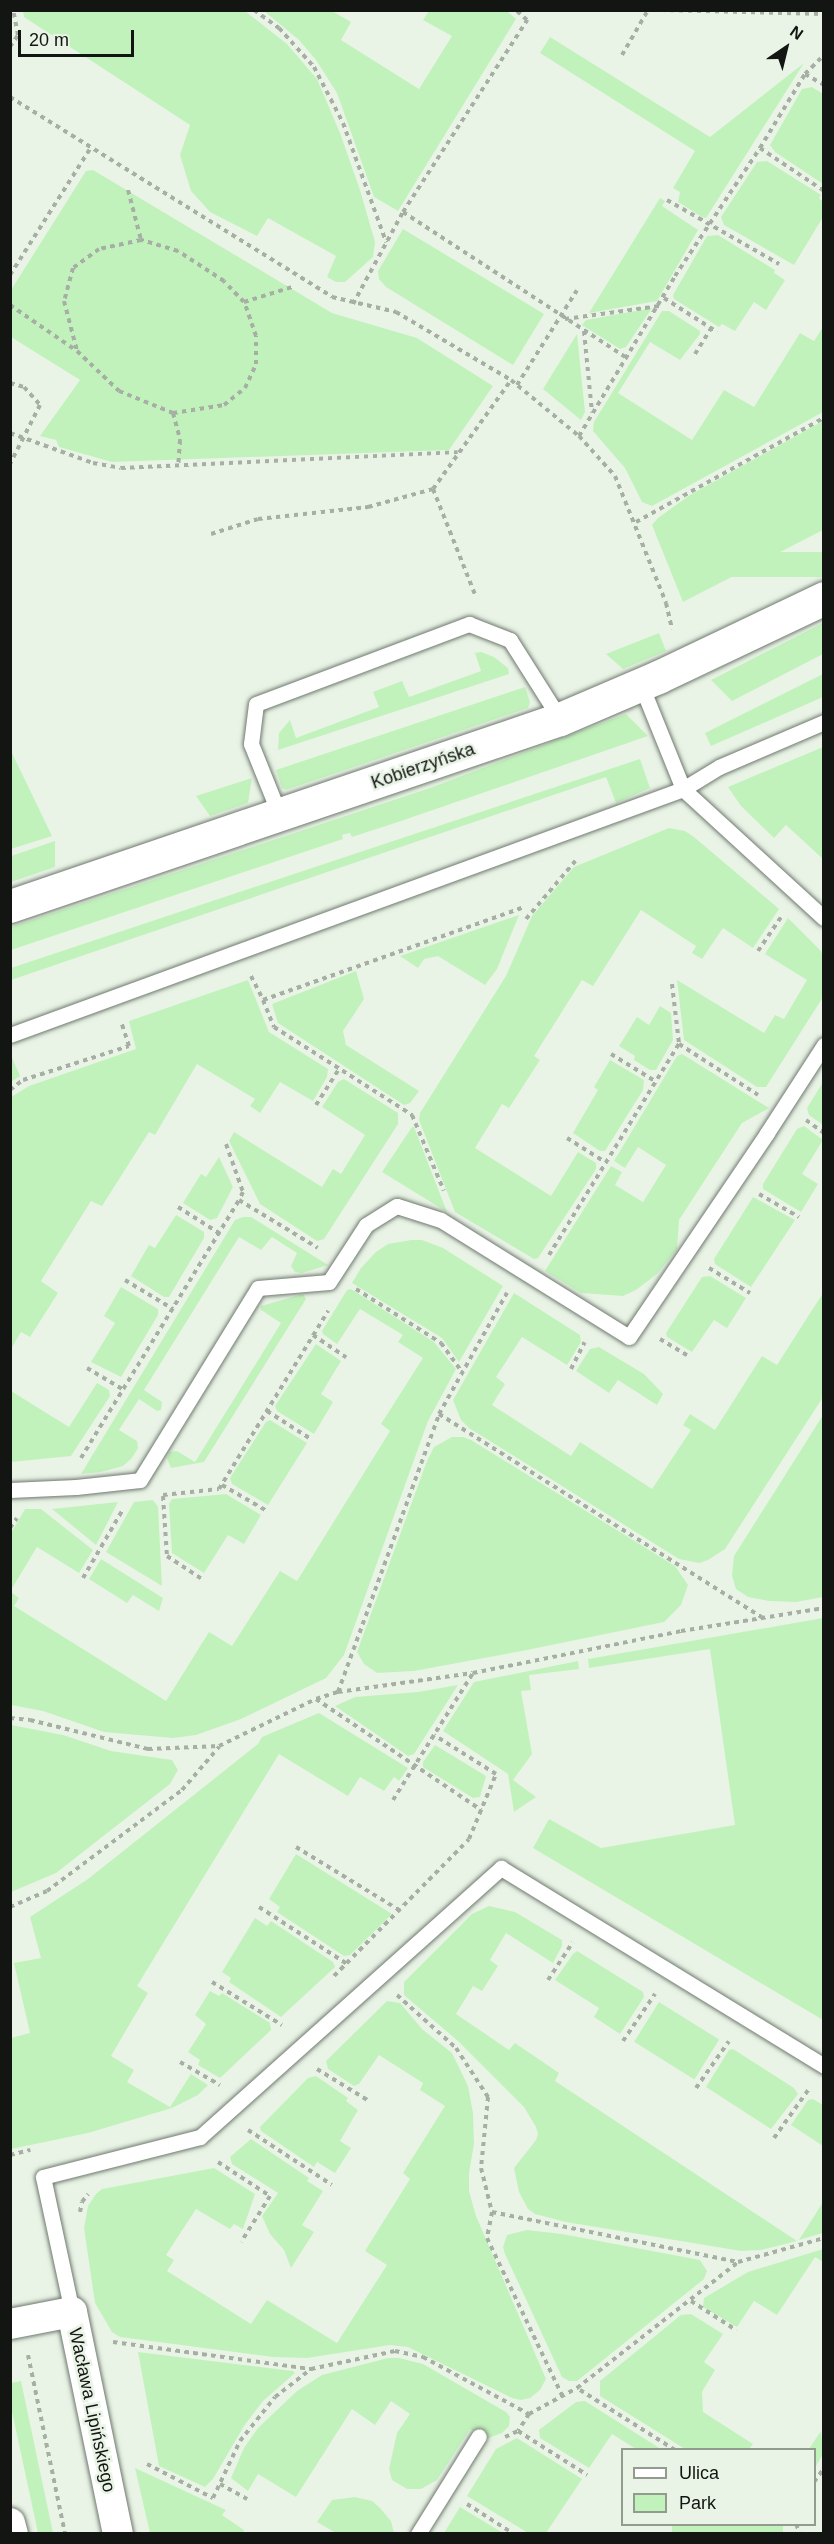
<!DOCTYPE html>
<meta charset="utf-8">
<style>
body{margin:0}
#map{position:relative;width:834px;height:2544px;overflow:hidden;background:#e9f4e7;font-family:Arial,sans-serif}
div>[style]{position:absolute}
[style*='--x']{left:calc(var(--x)*1px);top:calc(var(--y)*1px);width:calc(var(--w)*1px);rotate:calc(var(--a)*1deg)}
.green>*{inset:0;background:#c2f2bc;transform-origin:0 0}
.path>*{height:4px;margin-top:-2px;transform-origin:0;background:repeating-linear-gradient(90deg,#a7afa5 0 4.5px,transparent 0 9px)}
.roads{filter:drop-shadow(0 0 2px #70796e) drop-shadow(0 0 2px #70796e)}
.service>*{height:15px;margin:-7.5px;padding:0 7.5px;transform-origin:7.5px;border-radius:7.5px;background:#fff}
.minor>*{height:30px;margin:-15px;padding:0 15px;transform-origin:15px;border-radius:15px;background:#fff}
.tertiary>*{height:33px;margin:-16.5px;padding:0 16.5px;transform-origin:16.5px;border-radius:16.5px;background:#fff}
span{translate:-50% -50%;white-space:nowrap;text-align:center;line-height:1.15;-webkit-text-stroke:5px #e9f4e7;paint-order:stroke}
.street-label{font-size:18px;color:#121511}
.frame{position:absolute;inset:0;border:12px solid #121511;pointer-events:none}
.legend{position:absolute;left:621px;top:2448px;width:195px;height:78px;box-sizing:border-box;background:#e9f4e7;border:2px solid #939b91;margin:0;padding:8px 10px;list-style:none;font-size:18px;color:#121511}
.legend li{display:flex;align-items:center;gap:12px;height:30px}
.legend b{width:30px;border:2px solid #939b91}
.north{position:absolute;left:756px;top:18px;width:60px;height:60px;-webkit-text-stroke:4px #e9f4e7;paint-order:stroke;rotate:35deg;font-size:16px;font-weight:700;line-height:24px;text-align:center;color:#121511}
.north::after{content:'';display:block;margin:auto;width:21px;height:27px;background:#121511;clip-path:polygon(50% 0,100% 100%,50% 72%,0 100%)}
.scale{position:absolute;left:18px;top:30px;width:116px;height:27px;box-sizing:border-box;border:3px solid #121511;border-top:0;padding-left:8px;font-size:18px;line-height:21px;white-space:nowrap;color:#121511;-webkit-text-stroke:4px #e9f4e7;paint-order:stroke}
</style>
<div id="map">
<div class="green">
<div style="clip-path:polygon(23px 11px,245px 11px,287px 44px,317px 79px,340px 133px,360px 190px,375px 242px,373px 257px,345px 282px,336px 282px,327px 277px,336px 256px,268px 218px,257px 236px,210px 212px,191px 191px,180px 155px,190px 125px,24px 17px)"></div>
<div style="clip-path:polygon(264px 11px,332px 11px,351px 22px,341px 40px,419px 89px,452px 36px,423px 20px,429px 11px,507px 11px,516px 19px,398px 211px,374px 197px,337px 93px,316px 60px,299px 40px)"></div>
<div style="clip-path:polygon(550px 37px,710px 137px,804px 63px,706px 218px,702px 217px,678px 202px,680px 192px,673px 188px,695px 151px,540px 53px)"></div>
<div style="clip-path:polygon(812px 87px,823px 94px,823px 184px,775px 152px,770px 145px,802px 89px)"></div>
<div style="clip-path:polygon(767px 161px,821px 195px,819px 198px,823px 202px,823px 217px,794px 265px,724px 225px,721px 217px,757px 162px)"></div>
<div style="clip-path:polygon(93px 170px,332px 313px,417px 338px,493px 386px,449px 450px,112px 462px,59px 447px,56px 440px,40px 436px,80px 380px,11px 337px,11px 290px,86px 171px)"></div>
<div style="clip-path:polygon(660px 198px,665px 201px,662px 206px,698px 230px,657px 301px,589px 313px)"></div>
<div style="clip-path:polygon(403px 229px,544px 314px,513px 365px,386px 287px,379px 279px,378px 271px)"></div>
<div style="clip-path:polygon(718px 235px,775px 270px,774px 273px,785px 280px,766px 310px,754px 302px,735px 331px,722px 324px,719px 327px,674px 299px,673px 295px,707px 236px)"></div>
<div style="clip-path:polygon(652px 308px,626px 347px,620px 349px,582px 325px,586px 320px)"></div>
<div style="clip-path:polygon(662px 311px,669px 311px,700px 331px,700px 334px,680px 360px,650px 342px,618px 393px,692px 440px,724px 390px,754px 407px,800px 333px,814px 341px,823px 327px,823px 412px,652px 506px,642px 502px,625px 468px,593px 431px,594px 422px)"></div>
<div style="clip-path:polygon(577px 334px,585px 412px,581px 420px,543px 389px)"></div>
<div style="clip-path:polygon(823px 421px,823px 530px,683px 602px,652px 525px,658px 518px,690px 495px)"></div>
<div style="left:823px;top:552px;width:25px;height:148px;rotate:90deg"></div>
<div style="clip-path:polygon(823px 623px,823px 654px,732px 701px,711px 680px)"></div>
<div style="clip-path:polygon(659px 633px,666px 651px,623px 669px,606px 654px)"></div>
<div style="clip-path:polygon(481px 652px,494px 657px,508px 668px,509px 674px,278px 750px,279px 733px,290px 720px,296px 738px,379px 707px,373px 692px,402px 681px,409px 697px,481px 671px,475px 653px)"></div>
<div style="clip-path:polygon(823px 674px,823px 697px,711px 746px,705px 733px)"></div>
<div style="clip-path:polygon(525px 687px,530px 702px,528px 708px,286px 790px,282px 788px,276px 770px)"></div>
<div style="clip-path:polygon(626px 714px,648px 736px,398px 822px,352px 837px,350px 833px,342px 835px,343px 839px,11px 950px,11px 927px,430px 788px)"></div>
<div style="clip-path:polygon(823px 747px,823px 859px,786px 825px,774px 838px,741px 806px,728px 787px)"></div>
<div style="clip-path:polygon(11px 751px,52px 836px,11px 849px)"></div>
<div style="clip-path:polygon(640px 759px,650px 788px,616px 803px,606px 777px,11px 980px,11px 968px)"></div>
<div style="clip-path:polygon(252px 778px,248px 803px,210px 816px,196px 796px)"></div>
<div style="clip-path:polygon(669px 828px,685px 831px,694px 837px,779px 909px,753px 948px,723px 928px,702px 959px,692px 953px,696px 946px,641px 910px,593px 986px,582px 980px,534px 1056px,540px 1060px,509px 1108px,502px 1104px,475px 1148px,551px 1196px,578px 1152px,596px 1163px,596px 1169px,538px 1258px,534px 1259px,455px 1212px,419px 1120px,420px 1113px,506px 976px,532px 916px,574px 867px)"></div>
<div style="clip-path:polygon(55px 841px,55px 867px,11px 882px,11px 856px)"></div>
<div style="clip-path:polygon(519px 915px,497px 969px,485px 985px,438px 956px,424px 959px,418px 968px,400px 956px)"></div>
<div style="clip-path:polygon(788px 918px,821px 951px,823px 958px,823px 997px,766px 1087px,757px 1087px,684px 1040px,677px 980px,764px 1033px,775px 1015px,784px 1019px,807px 980px,765px 954px)"></div>
<div style="clip-path:polygon(356px 971px,364px 999px,343px 1031px,346px 1045px,419px 1091px,410px 1103px,404px 1105px,278px 1023px,272px 1004px)"></div>
<div style="clip-path:polygon(248px 980px,269px 1032px,328px 1069px,327px 1077px,313px 1101px,280px 1082px,260px 1113px,250px 1106px,255px 1099px,197px 1064px,155px 1135px,149px 1132px,102px 1206px,91px 1201px,41px 1281px,58px 1293px,30px 1337px,21px 1332px,11px 1349px,11px 1097px,29px 1086px,136px 1049px,129px 1021px)"></div>
<div style="clip-path:polygon(660px 1006px,671px 1013px,673px 1040px,656px 1070px,650px 1070px,634px 1060px,635px 1056px,619px 1046px,637px 1017px,649px 1025px)"></div>
<div style="clip-path:polygon(10px 1053px,20px 1076px,11px 1082px,10px 1082px)"></div>
<div style="clip-path:polygon(682px 1054px,769px 1108px,742px 1123px,679px 1220px,677px 1249px,657px 1274px,636px 1290px,623px 1296px,581px 1293px,545px 1271px,611px 1166px,622px 1172px,615px 1185px,643px 1202px,666px 1165px,638px 1147px,625px 1168px,614px 1161px,677px 1056px)"></div>
<div style="clip-path:polygon(610px 1060px,644px 1080px,643px 1090px,605px 1151px,600px 1151px,573px 1133px,598px 1090px,594px 1087px)"></div>
<div style="clip-path:polygon(344px 1079px,398px 1113px,398px 1124px,324px 1239px,317px 1241px,260px 1204px,229px 1141px,234px 1132px,322px 1187px,333px 1169px,341px 1174px,365px 1135px,322px 1107px,338px 1082px)"></div>
<div style="clip-path:polygon(823px 1082px,823px 1125px,809px 1115px,807px 1108px)"></div>
<div style="clip-path:polygon(804px 1126px,823px 1140px,802px 1174px,818px 1184px,801px 1212px,763px 1189px,763px 1184px,797px 1129px)"></div>
<div style="clip-path:polygon(412px 1127px,414px 1127px,447px 1212px,382px 1172px)"></div>
<div style="clip-path:polygon(219px 1157px,233px 1187px,217px 1218px,210px 1220px,183px 1203px,201px 1174px,206px 1177px)"></div>
<div style="clip-path:polygon(753px 1197px,795px 1220px,751px 1287px,715px 1264px,714px 1259px)"></div>
<div style="clip-path:polygon(176px 1215px,204px 1232px,204px 1238px,169px 1297px,164px 1297px,131px 1276px,149px 1245px,155px 1248px)"></div>
<div style="clip-path:polygon(243px 1217px,251px 1217px,328px 1265px,302px 1273px,295px 1272px,291px 1266px,297px 1253px,272px 1237px,261px 1250px,239px 1237px,144px 1390px,162px 1402px,161px 1410px,157px 1411px,139px 1399px,119px 1430px,137px 1441px,138px 1448px,132px 1458px,123px 1466px,101px 1472px,81px 1474px,235px 1220px)"></div>
<div style="clip-path:polygon(411px 1240px,422px 1240px,443px 1248px,503px 1286px,459px 1362px,442px 1338px,352px 1283px,361px 1268px,376px 1252px,388px 1244px)"></div>
<div style="clip-path:polygon(710px 1276px,746px 1298px,727px 1328px,714px 1320px,692px 1352px,667px 1337px,666px 1333px,702px 1277px)"></div>
<div style="clip-path:polygon(121px 1287px,158px 1309px,158px 1315px,121px 1377px,91px 1362px,115px 1323px,104px 1316px)"></div>
<div style="clip-path:polygon(351px 1289px,434px 1342px,456px 1369px,428px 1421px,344px 1655px,326px 1678px,241px 1719px,196px 1735px,173px 1738px,104px 1732px,43px 1711px,11px 1705px,11px 1592px,19px 1598px,14px 1606px,166px 1701px,209px 1632px,232px 1646px,280px 1571px,297px 1581px,390px 1431px,381px 1424px,423px 1358px,398px 1342px,403px 1335px,360px 1309px,337px 1344px,323px 1334px,322px 1331px,347px 1290px)"></div>
<div style="clip-path:polygon(514px 1293px,580px 1335px,581px 1342px,567px 1365px,522px 1337px,496px 1377px,505px 1384px,492px 1405px,571px 1456px,580px 1442px,652px 1489px,691px 1430px,683px 1425px,690px 1414px,715px 1430px,762px 1356px,777px 1365px,823px 1293px,823px 1397px,725px 1549px,708px 1560px,699px 1563px,679px 1559px,469px 1428px,461px 1420px,453px 1400px)"></div>
<div style="clip-path:polygon(303px 1294px,306px 1299px,204px 1462px,171px 1468px,167px 1458px,170px 1452px,177px 1451px,195px 1462px,281px 1323px,261px 1310px,261px 1306px)"></div>
<div style="clip-path:polygon(316px 1344px,341px 1361px,321px 1394px,333px 1402px,314px 1434px,277px 1411px,275px 1406px)"></div>
<div style="clip-path:polygon(599px 1347px,644px 1374px,663px 1394px,657px 1405px,618px 1380px,609px 1393px,576px 1371px,590px 1349px)"></div>
<div style="clip-path:polygon(97px 1383px,109px 1390px,110px 1396px,71px 1456px,11px 1462px,11px 1391px,69px 1427px)"></div>
<div style="clip-path:polygon(823px 1415px,823px 1597px,796px 1602px,769px 1601px,748px 1597px,736px 1589px,732px 1576px,734px 1556px)"></div>
<div style="clip-path:polygon(270px 1420px,307px 1443px,268px 1505px,232px 1484px,230px 1478px,266px 1422px)"></div>
<div style="clip-path:polygon(452px 1437px,463px 1437px,471px 1440px,675px 1566px,688px 1585px,681px 1605px,664px 1622px,522px 1651px,414px 1671px,377px 1673px,364px 1664px,357px 1652px,427px 1461px,434px 1447px)"></div>
<div style="clip-path:polygon(226px 1494px,261px 1515px,244px 1544px,228px 1535px,204px 1573px,172px 1553px,169px 1504px,172px 1499px)"></div>
<div style="clip-path:polygon(153px 1500px,158px 1507px,162px 1586px,106px 1552px,134px 1502px)"></div>
<div style="clip-path:polygon(118px 1502px,96px 1545px,52px 1509px)"></div>
<div style="clip-path:polygon(25px 1509px,41px 1509px,93px 1550px,79px 1573px,37px 1547px,11px 1590px,11px 1533px)"></div>
<div style="clip-path:polygon(101px 1559px,163px 1598px,159px 1611px,133px 1595px,127px 1603px,89px 1579px)"></div>
<div style="clip-path:polygon(823px 1618px,824px 1618px,823px 2020px,533px 1848px,549px 1819px,601px 1848px,735px 1825px,710px 1649px,589px 1668px,588px 1659px)"></div>
<div style="clip-path:polygon(578px 1661px,579px 1669px,529px 1675px,531px 1690px,521px 1691px,532px 1754px,513px 1780px,536px 1797px,514px 1812px,508px 1774px,443px 1731px,474px 1682px)"></div>
<div style="clip-path:polygon(458px 1685px,414px 1754px,408px 1756px,335px 1706px,355px 1697px,418px 1692px)"></div>
<div style="clip-path:polygon(319px 1713px,408px 1768px,399px 1781px,394px 1777px,384px 1791px,360px 1777px,348px 1796px,279px 1754px,137px 1986px,148px 1993px,111px 2056px,134px 2070px,127px 2082px,170px 2107px,191px 2074px,208px 2085px,198px 2095px,172px 2108px,88px 2133px,11px 2149px,11px 2038px,30px 2033px,14px 1963px,41px 1958px,30px 1917px,88px 1879px,258px 1744px,262px 1737px)"></div>
<div style="clip-path:polygon(11px 1725px,63px 1735px,111px 1751px,172px 1760px,178px 1770px,170px 1784px,56px 1873px,11px 1892px)"></div>
<div style="clip-path:polygon(435px 1745px,486px 1776px,480px 1797px,473px 1798px,423px 1767px,423px 1762px)"></div>
<div style="clip-path:polygon(296px 1854px,392px 1914px,350px 1955px,344px 1956px,277px 1912px,280px 1907px,269px 1899px)"></div>
<div style="clip-path:polygon(489px 1906px,515px 1912px,562px 1940px,562px 1946px,553px 1963px,506px 1933px,490px 1960px,498px 1966px,482px 1991px,473px 1986px,456px 2014px,509px 2050px,515px 2043px,559px 2073px,555px 2081px,797px 2241px,761px 2250px,741px 2251px,566px 2222px,535px 2214px,528px 2209px,519px 2192px,514px 2168px,536px 2140px,538px 2134px,536px 2127px,524px 2107px,458px 2041px,404px 1995px,404px 1982px,472px 1914px)"></div>
<div style="clip-path:polygon(255px 1918px,267px 1926px,271px 1921px,333px 1962px,335px 1967px,281px 2017px,229px 1982px,231px 1978px,222px 1972px)"></div>
<div style="clip-path:polygon(577px 1951px,643px 1992px,644px 1997px,620px 2034px,594px 2017px,599px 2008px,555px 1980px,573px 1954px)"></div>
<div style="clip-path:polygon(210px 1991px,219px 1996px,222px 1993px,270px 2023px,271px 2030px,220px 2078px,198px 2065px,200px 2060px,188px 2052px,206px 2024px,195px 2015px)"></div>
<div style="clip-path:polygon(387px 2001px,400px 2003px,422px 2029px,452px 2053px,468px 2086px,473px 2113px,474px 2144px,469px 2173px,469px 2191px,476px 2216px,546px 2379px,540px 2390px,530px 2398px,521px 2400px,512px 2398px,408px 2347px,390px 2345px,307px 2358px,273px 2357px,120px 2337px,112px 2332px,95px 2303px,84px 2228px,88px 2206px,96px 2194px,102px 2189px,214px 2168px,255px 2194px,243px 2229px,234px 2224px,230px 2229px,196px 2209px,166px 2255px,174px 2260px,167px 2271px,251px 2324px,267px 2300px,337px 2343px,387px 2265px,365px 2251px,410px 2179px,403px 2173px,445px 2106px,420px 2090px,423px 2083px,379px 2055px,359px 2084px,354px 2086px,328px 2069px,326px 2061px)"></div>
<div style="left:659px;top:2002px;width:71px;height:47px;rotate:32deg"></div>
<div style="clip-path:polygon(733px 2049px,794px 2088px,798px 2094px,771px 2129px,706px 2087px,729px 2050px)"></div>
<div style="clip-path:polygon(316px 2076px,348px 2098px,346px 2101px,358px 2110px,340px 2141px,351px 2148px,335px 2173px,317px 2162px,314px 2167px,261px 2131px,260px 2127px,308px 2078px)"></div>
<div style="clip-path:polygon(813px 2099px,823px 2105px,823px 2146px,791px 2125px,808px 2100px)"></div>
<div style="clip-path:polygon(251px 2139px,309px 2178px,307px 2181px,323px 2191px,302px 2225px,314px 2232px,291px 2268px,284px 2250px,270px 2234px,262px 2216px,278px 2193px,232px 2164px,230px 2157px)"></div>
<div style="clip-path:polygon(823px 2202px,823px 2233px,799px 2240px)"></div>
<div style="clip-path:polygon(527px 2230px,562px 2234px,700px 2260px,707px 2271px,704px 2279px,577px 2381px,569px 2381px,562px 2377px,505px 2254px,503px 2247px,507px 2235px)"></div>
<div style="clip-path:polygon(823px 2249px,823px 2262px,815px 2257px,777px 2315px,754px 2301px,737px 2327px,703px 2307px,704px 2298px,748px 2272px)"></div>
<div style="clip-path:polygon(691px 2314px,723px 2334px,704px 2362px,715px 2370px,702px 2392px,703px 2412px,753px 2444px,749px 2449px,685px 2449px,600px 2396px,600px 2381px,681px 2315px)"></div>
<div style="clip-path:polygon(138px 2352px,293px 2371px,295px 2373px,263px 2401px,244px 2426px,213px 2479px,205px 2487px,159px 2466px)"></div>
<div style="clip-path:polygon(388px 2358px,399px 2358px,423px 2364px,506px 2412px,510px 2417px,509px 2426px,502px 2433px,486px 2439px,470px 2429px,437px 2480px,421px 2489px,407px 2489px,392px 2480px,389px 2469px,397px 2433px,410px 2414px,391px 2401px,375px 2425px,352px 2409px,296px 2497px,258px 2474px,248px 2491px,231px 2478px,244px 2448px,258px 2428px,297px 2391px,322px 2375px)"></div>
<div style="clip-path:polygon(21px 2381px,53px 2533px,38px 2533px,11px 2407px,11px 2383px)"></div>
<div style="clip-path:polygon(585px 2401px,661px 2449px,636px 2449px,612px 2434px,589px 2468px,540px 2438px,539px 2430px,576px 2402px)"></div>
<div style="clip-path:polygon(821px 2431px,823px 2454px,815px 2468px,814px 2450px,809px 2449px)"></div>
<div style="clip-path:polygon(517px 2438px,582px 2479px,546px 2533px,528px 2533px,467px 2496px,496px 2449px)"></div>
<div style="clip-path:polygon(135px 2468px,226px 2510px,222px 2515px,244px 2530px,242px 2534px,150px 2533px)"></div>
<div style="clip-path:polygon(355px 2497px,372px 2501px,380px 2508px,391px 2521px,394px 2533px,336px 2533px,317px 2522px,332px 2500px)"></div>
<div style="clip-path:polygon(460px 2507px,503px 2533px,444px 2533px)"></div>
<div style="left:672px;top:2525px;width:111px;height:10px"></div>
</div>
<div class="path">
<div style="--x:254;--y:10;--w:31;--a:36"></div>
<div style="--x:279;--y:28;--w:52;--a:48.1"></div>
<div style="--x:314;--y:67;--w:63;--a:62.6"></div>
<div style="--x:343;--y:123;--w:127;--a:70.1"></div>
<div style="--x:661;--y:10;--w:163;--a:1.4"></div>
<div style="--x:10;--y:47;--w:14;--a:-56"></div>
<div style="--x:18;--y:35;--w:25;--a:-101"></div>
<div style="--x:622;--y:55;--w:52;--a:-60"></div>
<div style="--x:805;--y:74;--w:22;--a:30"></div>
<div style="--x:10;--y:97;--w:379;--a:31.8"></div>
<div style="--x:332;--y:297;--w:66;--a:13.2"></div>
<div style="--x:396;--y:312;--w:134;--a:30.6"></div>
<div style="--x:511;--y:380;--w:88;--a:39.5"></div>
<div style="--x:579;--y:436;--w:54;--a:48"></div>
<div style="--x:615;--y:476;--w:137;--a:68.1"></div>
<div style="--x:666;--y:603;--w:27;--a:77"></div>
<div style="--x:760;--y:148;--w:77;--a:33.9"></div>
<div style="--x:128;--y:190;--w:52;--a:75.4"></div>
<div style="--x:667;--y:200;--w:129;--a:29.7"></div>
<div style="--x:403;--y:212;--w:267;--a:33.1"></div>
<div style="--x:10;--y:275;--w:149;--a:-57.6"></div>
<div style="--x:664;--y:298;--w:63;--a:32.7"></div>
<div style="--x:244;--y:302;--w:50;--a:-17.4"></div>
<div style="--x:353;--y:304;--w:105;--a:-61.5"></div>
<div style="--x:403;--y:212;--w:229;--a:-57.1"></div>
<div style="--x:527;--y:20;--w:15;--a:-138"></div>
<div style="--x:10;--y:305;--w:81;--a:34.5"></div>
<div style="--x:77;--y:351;--w:58;--a:43.6"></div>
<div style="--x:119;--y:391;--w:58;--a:22.2"></div>
<div style="--x:173;--y:413;--w:52;--a:-8.9"></div>
<div style="--x:224;--y:405;--w:27;--a:-39"></div>
<div style="--x:245;--y:388;--w:26;--a:-65"></div>
<div style="--x:256;--y:364;--w:28;--a:-90"></div>
<div style="--x:256;--y:336;--w:36;--a:-109"></div>
<div style="--x:244;--y:302;--w:29;--a:-134"></div>
<div style="--x:224;--y:281;--w:55;--a:-146.9"></div>
<div style="--x:178;--y:251;--w:39;--a:-163"></div>
<div style="--x:141;--y:240;--w:43;--a:167.9"></div>
<div style="--x:99;--y:249;--w:32;--a:144"></div>
<div style="--x:73;--y:268;--w:34;--a:105"></div>
<div style="--x:64;--y:301;--w:52;--a:75.4"></div>
<div style="--x:565;--y:319;--w:95;--a:-7.9"></div>
<div style="--x:584;--y:331;--w:82;--a:84.4"></div>
<div style="--x:695;--y:354;--w:31;--a:-58"></div>
<div style="--x:10;--y:383;--w:15;--a:16"></div>
<div style="--x:24;--y:387;--w:24;--a:48"></div>
<div style="--x:40;--y:405;--w:66;--a:117"></div>
<div style="--x:517;--y:385;--w:112;--a:-57.7"></div>
<div style="--x:173;--y:413;--w:28;--a:75"></div>
<div style="--x:180;--y:440;--w:26;--a:94"></div>
<div style="--x:10;--y:433;--w:88;--a:19.9"></div>
<div style="--x:93;--y:463;--w:28;--a:10"></div>
<div style="--x:121;--y:468;--w:337;--a:-2.7"></div>
<div style="--x:579;--y:436;--w:187;--a:-59"></div>
<div style="--x:675;--y:276;--w:154;--a:-56.4"></div>
<div style="--x:760;--y:148;--w:87;--a:-58.7"></div>
<div style="--x:805;--y:74;--w:27;--a:-45"></div>
<div style="--x:433;--y:489;--w:116;--a:68.3"></div>
<div style="--x:636;--y:522;--w:215;--a:-29"></div>
<div style="--x:211;--y:534;--w:49;--a:-17.7"></div>
<div style="--x:258;--y:519;--w:111;--a:-6.2"></div>
<div style="--x:368;--y:507;--w:67;--a:-15.5"></div>
<div style="--x:433;--y:489;--w:134;--a:-54.4"></div>
<div style="--x:526;--y:919;--w:80;--a:-49.6"></div>
<div style="--x:758;--y:951;--w:41;--a:-55.9"></div>
<div style="--x:251;--y:976;--w:27;--a:63"></div>
<div style="--x:263;--y:1000;--w:275;--a:-19.6"></div>
<div style="--x:672;--y:984;--w:60;--a:83.3"></div>
<div style="--x:679;--y:1044;--w:94;--a:32.8"></div>
<div style="--x:263;--y:1000;--w:29;--a:68"></div>
<div style="--x:274;--y:1027;--w:164;--a:32.5"></div>
<div style="--x:412;--y:1115;--w:82;--a:67.2"></div>
<div style="--x:611;--y:1054;--w:52;--a:31.5"></div>
<div style="--x:10;--y:1090;--w:16;--a:-38"></div>
<div style="--x:23;--y:1080;--w:111;--a:-17.8"></div>
<div style="--x:129;--y:1046;--w:23;--a:-108"></div>
<div style="--x:316;--y:1105;--w:43;--a:-57.4"></div>
<div style="--x:806;--y:1120;--w:22;--a:36"></div>
<div style="--x:567;--y:1138;--w:45;--a:32.3"></div>
<div style="--x:226;--y:1144;--w:51;--a:70.5"></div>
<div style="--x:243;--y:1192;--w:9;--a:117"></div>
<div style="--x:759;--y:1194;--w:46;--a:29.9"></div>
<div style="--x:178;--y:1207;--w:49;--a:32.4"></div>
<div style="--x:549;--y:1255;--w:248;--a:-58.4"></div>
<div style="--x:709;--y:1268;--w:48;--a:31.4"></div>
<div style="--x:125;--y:1280;--w:56;--a:31.1"></div>
<div style="--x:356;--y:1289;--w:101;--a:32.4"></div>
<div style="--x:441;--y:1343;--w:36;--a:54"></div>
<div style="--x:313;--y:1335;--w:40;--a:34"></div>
<div style="--x:660;--y:1339;--w:35;--a:31"></div>
<div style="--x:87;--y:1368;--w:43;--a:30.7"></div>
<div style="--x:571;--y:1369;--w:30;--a:-63"></div>
<div style="--x:267;--y:1411;--w:52;--a:32.5"></div>
<div style="--x:439;--y:1414;--w:383;--a:32.2"></div>
<div style="--x:81;--y:1458;--w:303;--a:-58.5"></div>
<div style="--x:239;--y:1200;--w:92;--a:31.3"></div>
<div style="--x:222;--y:1485;--w:52;--a:30"></div>
<div style="--x:163;--y:1495;--w:56;--a:-6.1"></div>
<div style="--x:219;--y:1489;--w:209;--a:-58.5"></div>
<div style="--x:163;--y:1496;--w:60;--a:86.2"></div>
<div style="--x:167;--y:1556;--w:42;--a:33.3"></div>
<div style="--x:10;--y:1528;--w:12;--a:-55"></div>
<div style="--x:83;--y:1578;--w:78;--a:-59.8"></div>
<div style="--x:338;--y:1692;--w:296;--a:-70"></div>
<div style="--x:439;--y:1414;--w:139;--a:-60.7"></div>
<div style="--x:316;--y:1699;--w:199;--a:33.9"></div>
<div style="--x:10;--y:1718;--w:20;--a:6"></div>
<div style="--x:30;--y:1720;--w:122;--a:13.8"></div>
<div style="--x:148;--y:1749;--w:71;--a:-2.4"></div>
<div style="--x:219;--y:1746;--w:108;--a:-25.9"></div>
<div style="--x:316;--y:1699;--w:23;--a:-18"></div>
<div style="--x:338;--y:1692;--w:136;--a:-8"></div>
<div style="--x:473;--y:1673;--w:212;--a:-11.4"></div>
<div style="--x:681;--y:1631;--w:145;--a:-9.1"></div>
<div style="--x:393;--y:1800;--w:150;--a:-57.8"></div>
<div style="--x:296;--y:1847;--w:123;--a:31.4"></div>
<div style="--x:10;--y:1907;--w:40;--a:-23.4"></div>
<div style="--x:47;--y:1891;--w:169;--a:-36.8"></div>
<div style="--x:182;--y:1790;--w:57;--a:-49.3"></div>
<div style="--x:259;--y:1907;--w:105;--a:32.9"></div>
<div style="--x:334;--y:1976;--w:192;--a:-45.4"></div>
<div style="--x:469;--y:1839;--w:70;--a:-67.4"></div>
<div style="--x:496;--y:1774;--w:73;--a:-147.8"></div>
<div style="--x:548;--y:1980;--w:45;--a:-56.7"></div>
<div style="--x:212;--y:1982;--w:82;--a:31.6"></div>
<div style="--x:397;--y:1995;--w:79;--a:41.9"></div>
<div style="--x:456;--y:2048;--w:59;--a:56.9"></div>
<div style="--x:488;--y:2097;--w:71;--a:95.6"></div>
<div style="--x:481;--y:2168;--w:45;--a:76"></div>
<div style="--x:492;--y:2212;--w:26;--a:101"></div>
<div style="--x:487;--y:2238;--w:176;--a:64.5"></div>
<div style="--x:623;--y:2041;--w:57;--a:-55.8"></div>
<div style="--x:180;--y:2062;--w:46;--a:29.9"></div>
<div style="--x:317;--y:2069;--w:61;--a:31.6"></div>
<div style="--x:696;--y:2088;--w:57;--a:-54.9"></div>
<div style="--x:248;--y:2130;--w:100;--a:33.2"></div>
<div style="--x:774;--y:2138;--w:60;--a:-54.5"></div>
<div style="--x:10;--y:2155;--w:21;--a:-14"></div>
<div style="--x:218;--y:2162;--w:62;--a:33.2"></div>
<div style="--x:270;--y:2196;--w:54;--a:122.2"></div>
<div style="--x:80;--y:2212;--w:10;--a:-79"></div>
<div style="--x:82;--y:2202;--w:10;--a:-53"></div>
<div style="--x:492;--y:2212;--w:251;--a:11.5"></div>
<div style="--x:691;--y:2301;--w:54;--a:32.8"></div>
<div style="--x:113;--y:2342;--w:200;--a:7.8"></div>
<div style="--x:311;--y:2369;--w:86;--a:-12.1"></div>
<div style="--x:395;--y:2351;--w:29;--a:12"></div>
<div style="--x:423;--y:2357;--w:120;--a:28.3"></div>
<div style="--x:529;--y:2414;--w:55;--a:-28.4"></div>
<div style="--x:28;--y:2355;--w:183;--a:78.3"></div>
<div style="--x:529;--y:2414;--w:20;--a:123"></div>
<div style="--x:518;--y:2431;--w:82;--a:32.5"></div>
<div style="--x:505;--y:2437;--w:14;--a:-25"></div>
<div style="--x:675;--y:2450;--w:116;--a:-147.7"></div>
<div style="--x:577;--y:2388;--w:204;--a:-38"></div>
<div style="--x:738;--y:2262;--w:89;--a:-15.6"></div>
<div style="--x:147;--y:2464;--w:74;--a:27.3"></div>
<div style="--x:213;--y:2498;--w:63;--a:-64.7"></div>
<div style="--x:240;--y:2441;--w:56;--a:-51.5"></div>
<div style="--x:275;--y:2397;--w:46;--a:-37.9"></div>
<div style="--x:814;--y:2482;--w:17;--a:-54"></div>
<div style="--x:220;--y:2484;--w:31;--a:29"></div>
<div style="--x:467;--y:2504;--w:56;--a:32.6"></div>
<div style="--x:796;--y:2524;--w:11;--a:68"></div>
</div>
<div class="roads">
<div class="service">
<div style="--x:641;--y:685;--w:112;--a:68"></div>
<div style="--x:683;--y:789;--w:191;--a:42.5"></div>
<div style="--x:280;--y:816;--w:78;--a:-111.9"></div>
<div style="--x:251;--y:744;--w:40;--a:-82.9"></div>
<div style="--x:256;--y:704;--w:228;--a:-20.6"></div>
<div style="--x:469;--y:624;--w:44;--a:21.3"></div>
<div style="--x:510;--y:640;--w:93;--a:57.7"></div>
<div style="--x:10;--y:1035;--w:717;--a:-20.08"></div>
<div style="--x:683;--y:789;--w:42;--a:-31.4"></div>
<div style="--x:719;--y:767;--w:114;--a:-23.2"></div>
<div style="--x:10;--y:1490;--w:66;--a:-2.6"></div>
<div style="--x:76;--y:1487;--w:64;--a:-6.2"></div>
<div style="--x:140;--y:1480;--w:225;--a:-58.4"></div>
<div style="--x:258;--y:1288;--w:71;--a:-4.8"></div>
<div style="--x:329;--y:1282;--w:68;--a:-57"></div>
<div style="--x:366;--y:1225;--w:36;--a:-32"></div>
<div style="--x:397;--y:1206;--w:46;--a:17.7"></div>
<div style="--x:441;--y:1220;--w:221;--a:31.9"></div>
<div style="--x:629;--y:1337;--w:246;--a:-55.9"></div>
<div style="--x:767;--y:1133;--w:105;--a:-57.1"></div>
<div style="--x:72;--y:2312;--w:138;--a:-102.1"></div>
<div style="--x:43;--y:2177;--w:162;--a:-14.3"></div>
<div style="--x:200;--y:2137;--w:404;--a:-41.8"></div>
<div style="--x:501;--y:1868;--w:379;--a:31.5"></div>
<div style="--x:418;--y:2534;--w:115;--a:-58.1"></div>
</div>
<div class="minor">
<div style="--x:10;--y:2324;--w:63;--a:-11"></div>
<div style="--x:72;--y:2312;--w:227;--a:78.3"></div>
<div style="--x:10;--y:2523;--w:11;--a:75"></div>
</div>
<div class="tertiary">
<div style="--x:10;--y:906;--w:581;--a:-18.78"></div>
<div style="--x:560;--y:719;--w:107;--a:-23.2"></div>
<div style="--x:658;--y:677;--w:184;--a:-25.4"></div>
</div>
</div>
<div class="street-label">
<span style="left:423px;top:766px;rotate:-19deg">Kobierzyńska</span>
<span style="left:92px;top:2410px;rotate:78deg">Wacława Lipińskiego</span>
</div>
<div class="frame"></div>
<ul class="legend">
<li><b style="height:8px;background:#fff"></b>Ulica</li>
<li><b style="height:16px;background:#c2f2bc"></b>Park</li>
</ul>
<div class="north">N</div>
<div class="scale">20 m</div>
</div>
